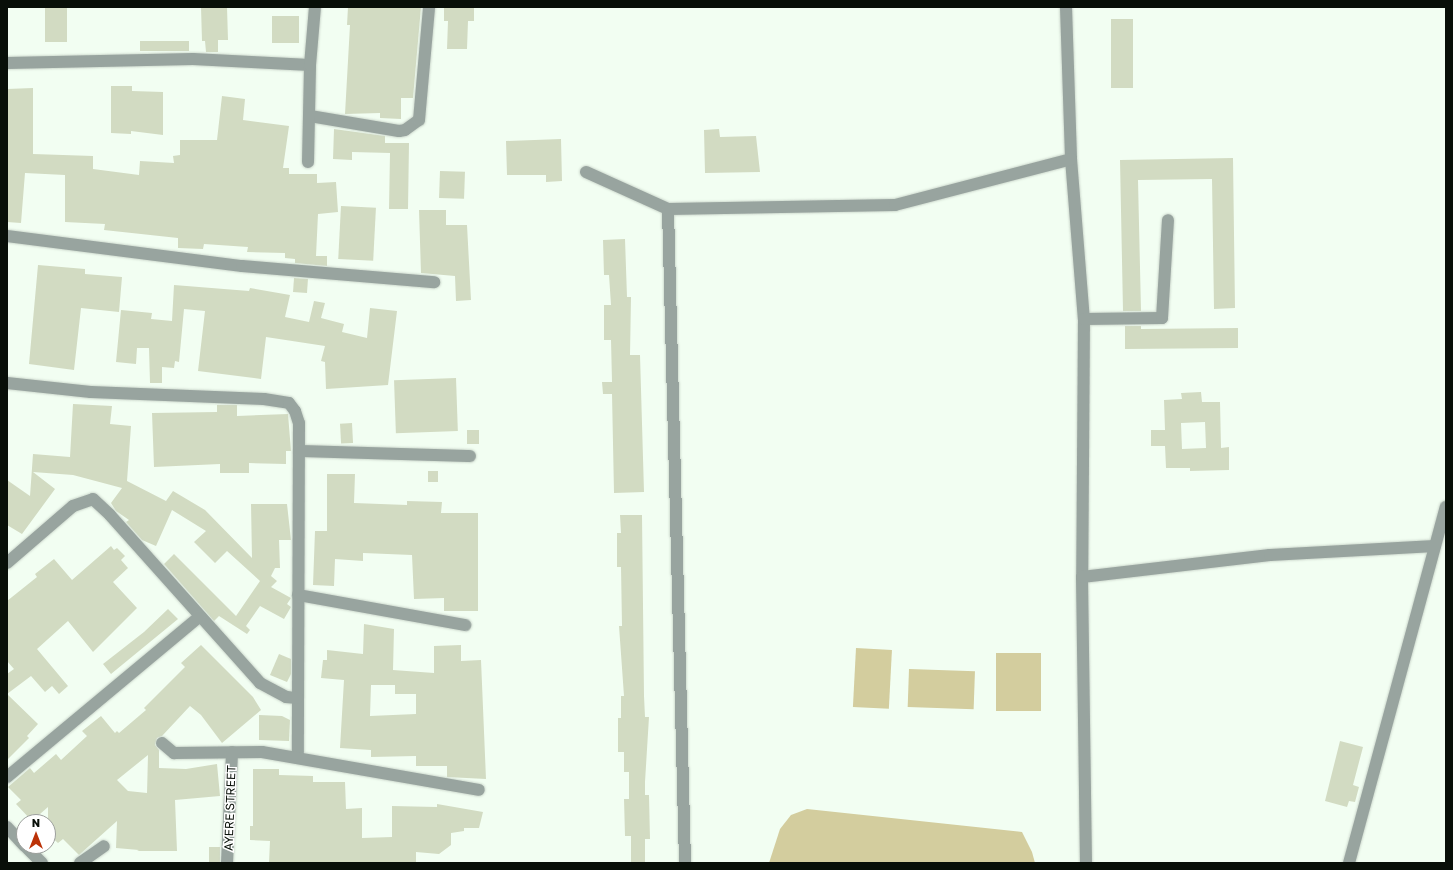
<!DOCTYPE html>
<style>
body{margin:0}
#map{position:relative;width:1453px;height:870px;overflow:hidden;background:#f2fef2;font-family:"Golos Text",sans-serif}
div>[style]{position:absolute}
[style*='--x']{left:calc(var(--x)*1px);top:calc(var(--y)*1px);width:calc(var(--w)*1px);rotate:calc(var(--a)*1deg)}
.green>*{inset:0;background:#d3cd9e;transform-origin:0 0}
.building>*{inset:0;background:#d2dbc2;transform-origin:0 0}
.roads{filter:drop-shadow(0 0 1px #cdd8cd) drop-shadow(0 0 1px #cdd8cd)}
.street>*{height:12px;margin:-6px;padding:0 6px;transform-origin:6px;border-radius:6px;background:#98a49f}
span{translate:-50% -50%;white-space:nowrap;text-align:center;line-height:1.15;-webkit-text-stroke:3px #fff;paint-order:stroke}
.street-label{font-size:12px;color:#080f08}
.frame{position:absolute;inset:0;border:8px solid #080f08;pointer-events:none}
.north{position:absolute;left:16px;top:814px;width:40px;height:40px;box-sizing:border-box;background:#fff;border:1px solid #9c9f9c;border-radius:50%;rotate:0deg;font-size:11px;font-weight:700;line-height:16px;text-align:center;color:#080f08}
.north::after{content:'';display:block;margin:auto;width:14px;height:18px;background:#bb3207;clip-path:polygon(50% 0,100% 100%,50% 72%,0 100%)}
</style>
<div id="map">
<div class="green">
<div style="left:856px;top:648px;width:36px;height:59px;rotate:3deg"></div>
<div style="left:996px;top:653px;width:45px;height:58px"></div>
<div style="left:909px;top:669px;width:66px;height:38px;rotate:2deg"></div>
<div style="clip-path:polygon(807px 809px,1022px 832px,1032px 852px,1035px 863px,769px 863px,780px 829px,791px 815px)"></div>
</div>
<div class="building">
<div style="left:45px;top:7px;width:22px;height:35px"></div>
<div style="clip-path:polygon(201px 7px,227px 7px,228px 40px,218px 40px,218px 52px,206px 52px,205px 41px,202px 41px)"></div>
<div style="clip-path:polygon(348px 7px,421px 7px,413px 98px,401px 98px,401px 119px,380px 118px,380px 113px,345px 114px,350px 25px,347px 25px)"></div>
<div style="clip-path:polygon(444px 7px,474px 7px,474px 21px,468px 21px,467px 49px,447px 49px,448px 21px,444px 21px)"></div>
<div style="left:272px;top:16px;width:27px;height:27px"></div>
<div style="left:1111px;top:19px;width:22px;height:69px"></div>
<div style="left:140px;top:41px;width:49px;height:10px"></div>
<div style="clip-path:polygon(111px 86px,132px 86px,132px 91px,163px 92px,163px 135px,131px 131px,131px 134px,111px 133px)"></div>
<div style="clip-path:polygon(33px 88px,33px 154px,93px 156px,93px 169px,139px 175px,140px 161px,174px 163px,173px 156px,180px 155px,180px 140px,217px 140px,222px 96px,245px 99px,243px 120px,289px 126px,283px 168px,289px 168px,289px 174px,317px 174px,317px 183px,336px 182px,338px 212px,318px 214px,316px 256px,327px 256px,327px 266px,295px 263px,295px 259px,285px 258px,285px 253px,247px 252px,248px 247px,204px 244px,203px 249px,178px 248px,178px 238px,104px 230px,105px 224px,65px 222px,65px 175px,25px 173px,21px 223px,7px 222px,7px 89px)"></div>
<div style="clip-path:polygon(334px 129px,385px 136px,385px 143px,409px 143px,408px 209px,389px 209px,390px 153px,352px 152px,352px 160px,333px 159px)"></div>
<div style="clip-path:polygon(719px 129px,720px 137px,756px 136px,760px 172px,705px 173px,704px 130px)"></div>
<div style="clip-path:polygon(561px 139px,562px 181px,546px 182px,546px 175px,507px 175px,506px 141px)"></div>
<div style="clip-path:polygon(1233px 158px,1235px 308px,1214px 309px,1212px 179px,1138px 180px,1141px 311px,1123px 311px,1120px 160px)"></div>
<div style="left:440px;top:171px;width:25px;height:27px;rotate:2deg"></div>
<div style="left:341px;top:206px;width:35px;height:53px;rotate:3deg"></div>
<div style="clip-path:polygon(419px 210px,446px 210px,446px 225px,467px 225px,471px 300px,456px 301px,455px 276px,421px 273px)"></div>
<div style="clip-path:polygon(625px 239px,627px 297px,631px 297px,630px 355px,640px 355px,644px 492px,614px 493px,612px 394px,603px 394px,602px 382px,612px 382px,611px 340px,604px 340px,604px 305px,611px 305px,609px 275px,604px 275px,603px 240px)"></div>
<div style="clip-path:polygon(38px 265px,85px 269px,85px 274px,122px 277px,119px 312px,81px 308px,74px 370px,29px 364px)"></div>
<div style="left:294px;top:278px;width:14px;height:14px;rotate:4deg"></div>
<div style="clip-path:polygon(174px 285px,249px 291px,250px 288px,290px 295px,285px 317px,309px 322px,314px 301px,325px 303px,321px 318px,344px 324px,342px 332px,367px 338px,370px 308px,397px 311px,388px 385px,326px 389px,325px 362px,321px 361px,325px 346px,266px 337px,261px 379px,198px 371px,205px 311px,184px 309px,179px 362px,175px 361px,174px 368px,162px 367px,162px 383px,150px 383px,149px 348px,137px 348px,136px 364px,116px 362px,121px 310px,152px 313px,151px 319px,172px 321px)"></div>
<div style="clip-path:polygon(1125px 326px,1141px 326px,1141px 329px,1238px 328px,1238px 348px,1125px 349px)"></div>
<div style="left:456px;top:378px;width:53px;height:62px;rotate:88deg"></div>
<div style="clip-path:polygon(evenodd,1201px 392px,1202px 402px,1220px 402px,1221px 448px,1229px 447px,1229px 470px,1190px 471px,1190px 468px,1166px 468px,1165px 446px,1151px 446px,1151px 430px,1165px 430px,1164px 400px,1182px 399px,1181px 393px,1201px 392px,1205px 422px,1206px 448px,1182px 449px,1181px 423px,1205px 422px)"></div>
<div style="clip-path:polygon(73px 404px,112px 406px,110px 424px,131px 426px,127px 481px,166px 501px,173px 491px,205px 510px,252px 558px,251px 504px,287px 504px,291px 540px,279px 540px,280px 568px,275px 568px,271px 576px,277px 581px,271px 587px,291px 598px,287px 604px,291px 607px,284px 619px,260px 606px,246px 626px,250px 630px,247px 634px,219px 616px,214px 621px,164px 564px,174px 554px,236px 616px,260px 581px,227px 551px,215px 563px,194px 542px,206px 531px,172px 510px,156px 546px,142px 540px,126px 522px,129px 520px,116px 511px,111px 503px,122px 488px,73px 475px,33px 472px,55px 489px,22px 534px,7px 525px,7px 480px,30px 496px,33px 454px,70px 457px)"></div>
<div style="clip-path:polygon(217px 405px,237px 405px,237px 416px,288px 414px,291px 451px,286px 451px,286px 464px,249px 463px,249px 473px,220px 473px,220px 464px,154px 467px,152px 413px,217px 412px)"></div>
<div style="left:352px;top:423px;width:20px;height:12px;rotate:87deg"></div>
<div style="left:467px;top:430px;width:12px;height:14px"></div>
<div style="left:428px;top:471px;width:10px;height:11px"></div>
<div style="clip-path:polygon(327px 474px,355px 474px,354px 503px,407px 505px,407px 501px,442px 502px,441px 513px,478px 513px,478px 611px,444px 611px,444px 598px,414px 599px,412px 555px,363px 553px,363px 561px,335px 559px,334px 586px,313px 585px,315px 531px,327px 531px)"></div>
<div style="clip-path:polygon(620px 515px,642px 515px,644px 696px,645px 717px,649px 717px,645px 782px,645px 795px,649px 795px,650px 839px,645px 839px,645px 863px,631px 863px,631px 836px,625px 836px,624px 799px,629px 799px,629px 772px,624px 772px,624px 752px,618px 752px,618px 718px,621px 718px,621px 696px,624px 696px,619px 626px,622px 626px,621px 567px,617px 567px,617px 533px,621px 533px)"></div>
<div style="clip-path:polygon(111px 546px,114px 550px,117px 548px,125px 556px,121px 560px,128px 568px,113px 582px,137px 608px,93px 652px,68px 621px,37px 649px,68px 686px,59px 694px,52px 686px,45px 692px,31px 676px,7px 694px,38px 724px,27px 736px,29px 738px,7px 760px,7px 674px,14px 669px,7px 661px,7px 601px,37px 577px,35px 574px,54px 559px,72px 580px)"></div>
<div style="clip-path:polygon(168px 609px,178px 619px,111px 674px,103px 664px,144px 632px)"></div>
<div style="clip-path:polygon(evenodd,364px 624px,394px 629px,393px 670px,434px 673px,434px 646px,461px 645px,461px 661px,481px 660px,486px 779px,447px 777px,447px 766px,416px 766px,416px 756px,371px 757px,371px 750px,340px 748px,344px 680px,321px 678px,323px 660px,327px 660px,327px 650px,363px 654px,364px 624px,371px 685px,395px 685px,395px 694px,416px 694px,416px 714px,370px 716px,371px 685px)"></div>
<div style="clip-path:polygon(evenodd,201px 645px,253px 697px,261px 710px,222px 743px,201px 715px,190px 706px,162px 736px,157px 738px,155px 745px,159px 750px,159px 768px,186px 769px,217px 764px,220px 796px,175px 800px,177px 851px,137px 851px,139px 850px,116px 848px,117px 821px,79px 855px,63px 839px,58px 843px,48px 834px,48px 807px,32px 821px,16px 804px,21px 800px,8px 787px,30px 768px,34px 773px,56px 754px,61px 760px,87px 736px,82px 731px,101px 716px,115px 733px,117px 731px,119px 733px,146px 710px,144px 708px,185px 667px,181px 663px,201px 645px,148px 755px,147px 793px,128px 791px,117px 780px,148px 755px)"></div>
<div style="clip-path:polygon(279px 654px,291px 659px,291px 674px,287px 682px,270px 675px)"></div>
<div style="clip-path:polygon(259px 715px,282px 716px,290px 720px,289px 741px,259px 740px)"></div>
<div style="clip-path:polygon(1340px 741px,1363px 747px,1353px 785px,1359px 787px,1355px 802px,1349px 801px,1347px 807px,1325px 801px)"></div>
<div style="clip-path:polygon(253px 769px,279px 769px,279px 775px,313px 776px,313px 782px,345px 782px,346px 809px,362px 808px,362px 838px,392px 837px,392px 806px,437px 807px,437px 804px,483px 812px,479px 828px,464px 828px,464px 831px,451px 833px,451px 845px,439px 854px,416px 852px,416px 863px,269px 863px,270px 841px,250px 840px,250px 826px,253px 826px)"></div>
<div style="left:209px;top:847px;width:11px;height:16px"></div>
</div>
<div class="roads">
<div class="street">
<div style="--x:1066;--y:7;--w:152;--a:88.1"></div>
<div style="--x:1071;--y:159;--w:161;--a:85.4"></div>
<div style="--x:1084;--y:319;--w:258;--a:90.4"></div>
<div style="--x:1082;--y:577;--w:286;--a:89.2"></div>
<div style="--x:7;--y:63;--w:186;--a:-1.2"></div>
<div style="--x:193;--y:59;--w:117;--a:2.9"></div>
<div style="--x:310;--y:116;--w:90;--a:9.6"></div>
<div style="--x:399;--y:131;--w:6;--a:-9"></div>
<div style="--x:405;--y:130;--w:17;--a:-36"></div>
<div style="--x:419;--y:120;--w:113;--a:-84.9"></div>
<div style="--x:308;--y:162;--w:97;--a:-88.8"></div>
<div style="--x:310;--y:65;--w:58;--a:-85.1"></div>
<div style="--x:586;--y:172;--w:90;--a:24.3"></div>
<div style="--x:668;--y:209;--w:227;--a:-1"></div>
<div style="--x:895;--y:205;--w:182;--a:-14.6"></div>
<div style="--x:668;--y:209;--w:654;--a:88.51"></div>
<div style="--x:7;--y:236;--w:237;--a:7.3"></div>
<div style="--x:242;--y:266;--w:193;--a:4.8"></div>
<div style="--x:1084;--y:319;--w:78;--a:-0.7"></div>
<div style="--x:1162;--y:318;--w:98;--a:-86.5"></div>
<div style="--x:7;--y:383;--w:84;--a:6.1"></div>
<div style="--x:91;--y:392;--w:173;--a:2.3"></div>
<div style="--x:264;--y:399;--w:25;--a:9"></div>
<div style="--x:289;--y:403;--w:10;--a:53"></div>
<div style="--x:295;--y:411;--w:13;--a:72"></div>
<div style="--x:299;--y:423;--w:335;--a:90.2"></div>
<div style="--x:299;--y:451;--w:171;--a:1.7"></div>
<div style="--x:7;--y:563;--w:87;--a:-40.8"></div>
<div style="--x:73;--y:506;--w:21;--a:-19"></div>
<div style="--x:93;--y:499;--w:23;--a:43"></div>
<div style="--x:110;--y:515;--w:225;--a:48.2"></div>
<div style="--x:260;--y:683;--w:30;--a:28"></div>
<div style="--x:286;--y:697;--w:11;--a:5"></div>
<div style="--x:1082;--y:577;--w:189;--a:-6.7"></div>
<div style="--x:1270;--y:555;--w:165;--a:-3.1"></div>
<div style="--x:298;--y:595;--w:170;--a:10.2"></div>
<div style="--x:162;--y:743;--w:16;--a:40"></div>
<div style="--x:174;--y:753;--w:88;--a:-0.7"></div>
<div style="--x:262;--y:752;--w:220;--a:9.9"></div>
<div style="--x:7;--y:777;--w:251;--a:-39.8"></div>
<div style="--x:7;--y:827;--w:25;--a:47"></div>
<div style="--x:25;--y:846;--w:24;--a:45"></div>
<div style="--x:80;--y:863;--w:29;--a:-35"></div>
<div style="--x:227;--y:863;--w:111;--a:-87.4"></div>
<div style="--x:1349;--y:863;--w:369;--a:-74.8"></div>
</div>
</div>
<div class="street-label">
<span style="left:230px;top:808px;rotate:-88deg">AYERE STREET</span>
</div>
<div class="frame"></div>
<div class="north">N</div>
</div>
